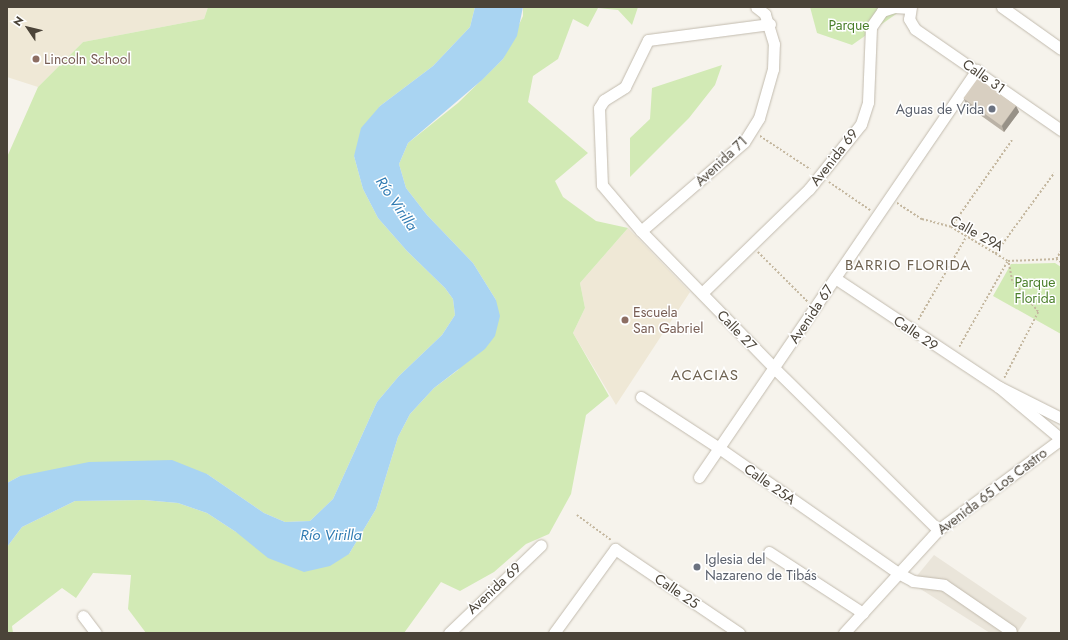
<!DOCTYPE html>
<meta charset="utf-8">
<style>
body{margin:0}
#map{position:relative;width:1068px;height:640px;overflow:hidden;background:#f6f3ec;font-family:Jost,sans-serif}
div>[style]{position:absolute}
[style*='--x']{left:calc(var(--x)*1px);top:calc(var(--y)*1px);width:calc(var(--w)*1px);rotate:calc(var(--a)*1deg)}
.residential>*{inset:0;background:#eae5da}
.education>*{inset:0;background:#efe8d6}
.green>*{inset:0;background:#d2eab5}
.water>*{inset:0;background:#a9d4f2}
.path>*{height:1.5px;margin-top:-0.75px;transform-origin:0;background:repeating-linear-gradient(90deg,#c4b79f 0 2px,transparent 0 4px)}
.roads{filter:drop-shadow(0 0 1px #c2bbae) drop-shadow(0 0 1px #c2bbae)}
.minor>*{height:11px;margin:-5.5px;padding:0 5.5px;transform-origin:5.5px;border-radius:5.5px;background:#fff}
.wall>*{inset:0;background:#bab2a6}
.shaded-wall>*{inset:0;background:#979187}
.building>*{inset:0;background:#d8cfc1;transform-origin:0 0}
.dots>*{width:11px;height:11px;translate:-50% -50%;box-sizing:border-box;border:2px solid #fff;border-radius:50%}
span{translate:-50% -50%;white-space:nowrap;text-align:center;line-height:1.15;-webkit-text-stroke:3px #fff;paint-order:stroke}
.park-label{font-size:14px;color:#4a7f2a}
.education-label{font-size:14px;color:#785e54}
.left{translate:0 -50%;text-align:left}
.street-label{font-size:14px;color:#4b4439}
.worship-label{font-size:14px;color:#5b616d}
.right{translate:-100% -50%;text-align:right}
.water-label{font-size:15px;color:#2e7ab2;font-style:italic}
.neighbourhood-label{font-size:15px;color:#6e6250;letter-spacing:1px}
.frame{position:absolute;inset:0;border:8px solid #4b4439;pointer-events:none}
.north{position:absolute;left:8px;top:8px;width:40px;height:40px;-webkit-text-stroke:3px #fff;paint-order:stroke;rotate:305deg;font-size:11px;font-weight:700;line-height:16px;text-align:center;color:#4b4439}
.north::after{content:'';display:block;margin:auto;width:14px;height:18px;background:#4b4439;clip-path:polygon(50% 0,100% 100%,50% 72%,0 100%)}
</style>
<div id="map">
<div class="residential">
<div style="clip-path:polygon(934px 555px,1027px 618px,1017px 633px,990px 633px,911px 583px)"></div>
</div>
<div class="education">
<div style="clip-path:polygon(7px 7px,208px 7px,204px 19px,83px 42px,38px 87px,7px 77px)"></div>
<div style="clip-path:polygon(628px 228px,690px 292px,616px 405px,573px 333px,585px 308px,580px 283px)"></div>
</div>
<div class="green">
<div style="clip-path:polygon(208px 7px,475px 7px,470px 27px,433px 66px,380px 106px,354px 156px,363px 189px,378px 218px,407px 251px,445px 288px,453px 299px,455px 315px,442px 335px,399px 376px,377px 402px,333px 499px,310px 521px,285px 522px,264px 513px,207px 474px,20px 476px,7px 483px,7px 157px,38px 87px,83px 42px,204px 19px)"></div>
<div style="clip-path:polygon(523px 7px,638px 7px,632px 25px,618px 10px,598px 8px,588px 27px,573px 19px,558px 59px,533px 76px,528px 102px,588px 153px,555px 181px,563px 197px,596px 221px,628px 228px,580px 283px,585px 308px,573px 333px,609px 396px,586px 415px,571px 494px,549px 534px,526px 544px,494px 572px,460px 591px,441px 582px,404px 633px,146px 633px,128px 609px,131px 575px,93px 573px,76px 598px,62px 588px,12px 626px,13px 633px,7px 633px,7px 547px,22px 527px,75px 501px,144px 500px,178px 503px,207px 513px,236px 532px,349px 554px,376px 509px,398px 437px,410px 414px,434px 388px,458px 370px,496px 300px,473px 263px,427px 215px,406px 188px,399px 164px,408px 143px,458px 103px,503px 59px,523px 16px)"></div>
<div style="clip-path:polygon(810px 7px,902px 7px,899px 12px,852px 45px,817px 33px)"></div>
<div style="clip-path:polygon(722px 65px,715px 85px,689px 118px,630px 177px,630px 138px,650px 119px,652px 88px)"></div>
<div style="clip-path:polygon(1055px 263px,1061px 267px,1061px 334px,993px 296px,1011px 264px)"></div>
</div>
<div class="water">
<div style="clip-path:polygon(475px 7px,523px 7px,517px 36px,503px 59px,482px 80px,408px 143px,399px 164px,406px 188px,427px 215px,473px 263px,496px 300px,500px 316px,495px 336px,485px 349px,434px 388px,410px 414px,398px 437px,376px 509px,349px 554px,330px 566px,304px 572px,268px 558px,236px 532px,207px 513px,178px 503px,144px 500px,75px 501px,22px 527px,7px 547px,7px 483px,20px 476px,89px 462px,172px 460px,207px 474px,264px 513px,285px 522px,310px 521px,333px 499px,377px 402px,399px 376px,442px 335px,455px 315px,453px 299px,445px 288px,407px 251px,378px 218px,363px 189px,354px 156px,361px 128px,380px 106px,433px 66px,470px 27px)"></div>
</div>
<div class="path">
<div style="--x:760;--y:136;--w:60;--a:33.4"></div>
<div style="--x:829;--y:182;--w:50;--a:34.3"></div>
<div style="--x:897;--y:203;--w:30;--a:33"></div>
<div style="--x:922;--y:219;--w:30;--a:15"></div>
<div style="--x:951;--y:227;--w:66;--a:30.8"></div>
<div style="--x:1008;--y:261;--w:48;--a:-2.4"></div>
<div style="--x:1056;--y:259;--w:6;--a:31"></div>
<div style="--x:951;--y:227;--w:106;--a:-55"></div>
<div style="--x:758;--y:252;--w:71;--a:45"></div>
<div style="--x:995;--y:254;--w:100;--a:-53.9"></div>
<div style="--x:1056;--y:259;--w:9;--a:-58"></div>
<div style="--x:918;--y:320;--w:96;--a:-60"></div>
<div style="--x:959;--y:347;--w:98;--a:-60.5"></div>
<div style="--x:1004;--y:378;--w:74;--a:-62.7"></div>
<div style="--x:1038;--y:312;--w:40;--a:-130"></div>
<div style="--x:1012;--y:281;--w:20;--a:-101"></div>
<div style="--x:577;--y:515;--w:42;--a:36.3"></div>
</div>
<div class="roads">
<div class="minor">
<div style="--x:911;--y:7;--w:12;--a:99"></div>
<div style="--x:909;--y:19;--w:12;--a:59"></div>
<div style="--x:915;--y:29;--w:178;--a:34.7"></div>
<div style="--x:1002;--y:7;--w:72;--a:35.4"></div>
<div style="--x:770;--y:24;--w:123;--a:172.5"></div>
<div style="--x:648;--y:40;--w:52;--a:116.1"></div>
<div style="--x:625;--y:87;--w:25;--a:148"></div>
<div style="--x:604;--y:100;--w:9;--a:122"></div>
<div style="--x:599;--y:108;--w:77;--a:87.8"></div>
<div style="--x:602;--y:185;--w:60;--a:49.7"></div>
<div style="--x:641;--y:231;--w:191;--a:45.8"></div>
<div style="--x:774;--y:368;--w:231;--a:44.6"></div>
<div style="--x:641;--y:231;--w:136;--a:-40.8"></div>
<div style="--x:744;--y:142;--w:28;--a:-58"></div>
<div style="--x:759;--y:118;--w:51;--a:-74.1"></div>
<div style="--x:773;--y:69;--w:25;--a:-88"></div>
<div style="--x:774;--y:44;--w:31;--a:-107"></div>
<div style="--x:765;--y:14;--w:11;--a:-142"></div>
<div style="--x:835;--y:278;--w:197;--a:33.6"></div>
<div style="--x:999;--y:387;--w:69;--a:26.6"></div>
<div style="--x:702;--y:293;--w:149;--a:-44.2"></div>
<div style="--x:809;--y:189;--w:83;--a:-51.3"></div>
<div style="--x:861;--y:124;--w:23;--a:-72"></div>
<div style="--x:868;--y:102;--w:75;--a:-87.7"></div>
<div style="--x:871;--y:27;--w:19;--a:-55"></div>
<div style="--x:882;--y:11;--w:13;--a:-18"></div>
<div style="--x:894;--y:7;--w:16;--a:4"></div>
<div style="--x:641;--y:397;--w:93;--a:33.2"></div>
<div style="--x:719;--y:448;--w:218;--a:34.9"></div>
<div style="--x:898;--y:573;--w:17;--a:28"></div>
<div style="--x:913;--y:581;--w:31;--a:7"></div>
<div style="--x:944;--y:585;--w:81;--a:34.5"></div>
<div style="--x:699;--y:477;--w:493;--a:-55.7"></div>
<div style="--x:769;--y:552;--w:112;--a:33"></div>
<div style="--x:83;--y:616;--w:21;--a:53"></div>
<div style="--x:449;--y:633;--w:127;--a:-43.7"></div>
<div style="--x:554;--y:633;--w:104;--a:-54"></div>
<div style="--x:615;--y:549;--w:150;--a:34.1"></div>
<div style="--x:844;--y:633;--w:139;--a:-47.6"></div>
<div style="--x:938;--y:530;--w:153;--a:-36.5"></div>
<div style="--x:1061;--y:439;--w:81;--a:-140"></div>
</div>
</div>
<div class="wall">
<div style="clip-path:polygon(964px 99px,1016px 106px,1019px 112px,1004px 132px,966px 105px)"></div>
</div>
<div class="shaded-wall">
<div style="clip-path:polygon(1016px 106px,1019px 112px,1004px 132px,1002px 126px)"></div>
</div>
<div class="building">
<div style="left:978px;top:78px;width:47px;height:25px;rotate:36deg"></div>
</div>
<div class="dots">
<div style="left:36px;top:59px;background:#8d6e63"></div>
<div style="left:992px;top:109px;background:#6b7280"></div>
<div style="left:625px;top:320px;background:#8d6e63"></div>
<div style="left:697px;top:567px;background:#6b7280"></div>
</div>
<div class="park-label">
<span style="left:849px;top:25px">Parque</span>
<span style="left:1035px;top:290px">Parque<br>Florida</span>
</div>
<div class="education-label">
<span class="left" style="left:44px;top:59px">Lincoln School</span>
<span class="left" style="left:633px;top:320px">Escuela<br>San Gabriel</span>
</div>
<div class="street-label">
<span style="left:984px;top:76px;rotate:35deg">Calle 31</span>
<span style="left:834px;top:157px;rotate:-52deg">Avenida 69</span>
<span style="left:721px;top:161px;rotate:-43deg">Avenida 71</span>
<span style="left:977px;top:233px;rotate:29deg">Calle 29A</span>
<span style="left:811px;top:314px;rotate:-56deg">Avenida 67</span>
<span style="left:737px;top:330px;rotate:46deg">Calle 27</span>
<span style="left:916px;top:333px;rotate:34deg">Calle 29</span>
<span style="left:770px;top:484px;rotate:35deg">Calle 25A</span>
<span style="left:992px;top:491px;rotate:-37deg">Avenida 65 Los Castro</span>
<span style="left:494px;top:588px;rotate:-43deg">Avenida 69</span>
<span style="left:677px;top:591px;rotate:34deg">Calle 25</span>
</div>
<div class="worship-label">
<span class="right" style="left:984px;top:109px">Aguas de Vida</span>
<span class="left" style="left:705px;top:567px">Iglesia del<br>Nazareno de Tibás</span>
</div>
<div class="water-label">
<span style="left:396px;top:204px;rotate:56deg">Río Virilla</span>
<span style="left:331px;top:536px">Río Virilla</span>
</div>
<div class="neighbourhood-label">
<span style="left:908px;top:266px">BARRIO FLORIDA</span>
<span style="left:705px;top:376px">ACACIAS</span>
</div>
<div class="frame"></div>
<div class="north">N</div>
</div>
